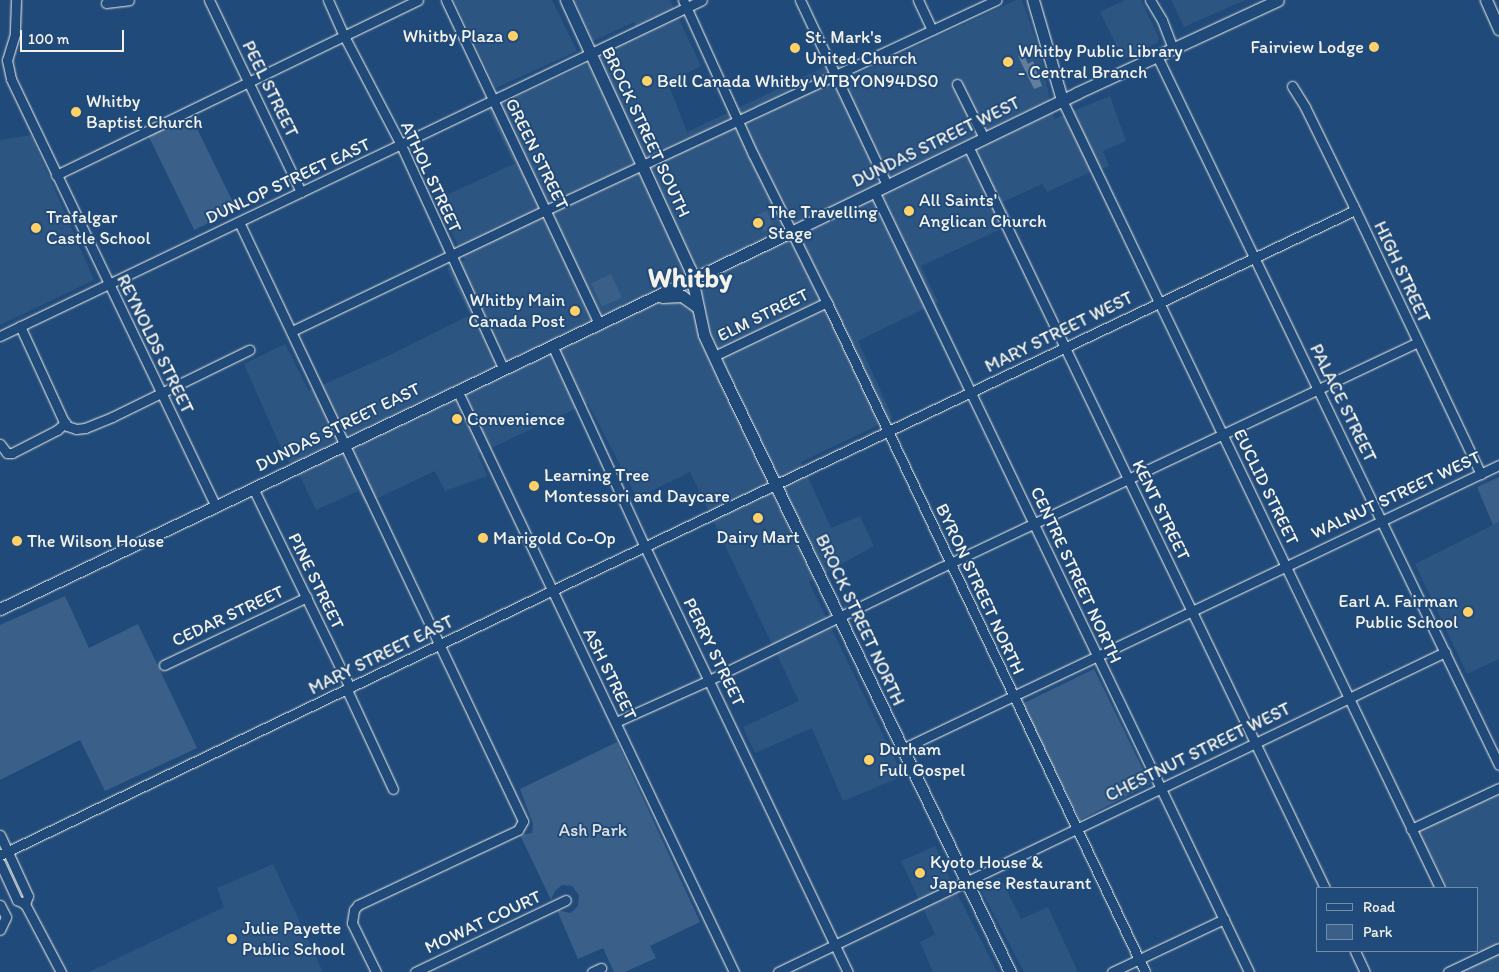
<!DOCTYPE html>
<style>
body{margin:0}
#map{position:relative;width:1499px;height:972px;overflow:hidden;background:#1f4a7a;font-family:Itim,sans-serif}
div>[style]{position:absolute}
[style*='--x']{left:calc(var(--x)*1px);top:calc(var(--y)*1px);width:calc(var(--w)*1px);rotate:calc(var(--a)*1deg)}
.built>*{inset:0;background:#2d5581}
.green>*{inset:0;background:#3a5f88;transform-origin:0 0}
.water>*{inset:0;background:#627e9d}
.roads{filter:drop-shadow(0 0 1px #f4f1e8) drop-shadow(0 0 1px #f4f1e8)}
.minor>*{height:9px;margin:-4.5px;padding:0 4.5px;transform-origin:4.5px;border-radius:4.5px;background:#1f4a7a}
.major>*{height:11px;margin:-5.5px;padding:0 5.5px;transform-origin:5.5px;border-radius:5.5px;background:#1f4a7a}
.dots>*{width:14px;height:14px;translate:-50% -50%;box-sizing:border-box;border:2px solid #1f4a7a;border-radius:50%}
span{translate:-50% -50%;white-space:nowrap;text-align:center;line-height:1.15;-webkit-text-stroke:4px #1f4a7a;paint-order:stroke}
.poi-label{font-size:18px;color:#f4f1e8}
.right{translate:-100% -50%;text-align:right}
.left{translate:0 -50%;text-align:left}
.street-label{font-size:18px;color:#f4f1e8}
.park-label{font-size:18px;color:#e1e2de}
.town-label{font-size:28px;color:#f4f1e8;font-weight:700}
.legend{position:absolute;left:1316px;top:887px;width:162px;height:65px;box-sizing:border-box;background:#1f4a7a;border:1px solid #748da6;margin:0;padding:6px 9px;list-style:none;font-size:15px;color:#f4f1e8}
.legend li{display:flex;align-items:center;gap:10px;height:25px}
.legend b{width:25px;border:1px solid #748da6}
.scale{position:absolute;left:20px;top:30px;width:104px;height:22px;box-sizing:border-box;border:2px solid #f4f1e8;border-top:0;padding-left:6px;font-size:15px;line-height:18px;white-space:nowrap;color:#f4f1e8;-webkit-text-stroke:4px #1f4a7a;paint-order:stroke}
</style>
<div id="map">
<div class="built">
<div style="clip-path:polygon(454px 0,552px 0,577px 51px,496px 88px)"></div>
<div style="clip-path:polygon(574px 0,670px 0,701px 66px,668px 83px,687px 132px,841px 59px,851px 77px,1016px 0,1022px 0,1039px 49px,1054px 119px,1110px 96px,1126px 141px,1103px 151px,1109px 166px,1086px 174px,1047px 192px,1042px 184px,1003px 202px,1014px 223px,921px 266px,938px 302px,858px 341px,893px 418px,801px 462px,831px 528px,860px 516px,874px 546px,809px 582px,903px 776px,843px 801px,812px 728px,755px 753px,743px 727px,799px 701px,690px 472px,637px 498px,588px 403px,478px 454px,487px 476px,445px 491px,435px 471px,365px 504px,358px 491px,316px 510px,299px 474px,285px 457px,244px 364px,285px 344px,309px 391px,392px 354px,470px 315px,447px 268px,465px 260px,436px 200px,514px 164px,488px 110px,600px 58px,604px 52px,639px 37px,634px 22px,593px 41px)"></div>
<div style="clip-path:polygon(1125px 0,1141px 0,1159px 38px,1157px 43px,1123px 59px,1100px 12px)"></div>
<div style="clip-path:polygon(1171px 0,1245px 0,1184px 27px)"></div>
<div style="clip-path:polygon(31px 135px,94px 280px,0 325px,0 140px)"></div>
<div style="clip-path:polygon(1499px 522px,1499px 659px,1467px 674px,1415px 564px)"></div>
<div style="clip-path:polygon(1499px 794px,1499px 972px,1460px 972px,1484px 960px,1478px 947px,1478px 888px,1448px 888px,1418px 831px)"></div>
<div style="clip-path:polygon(935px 846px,957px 893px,997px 972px,933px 972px,920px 942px,935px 934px,901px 861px)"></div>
<div style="clip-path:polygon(273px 864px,323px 972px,89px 972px,224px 907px,217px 888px)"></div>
<div style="clip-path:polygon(1000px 877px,1021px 919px,1048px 907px,1078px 972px,1024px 972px,979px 886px)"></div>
</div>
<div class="green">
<div style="left:190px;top:114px;width:106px;height:47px;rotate:64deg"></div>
<div style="left:767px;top:211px;width:18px;height:11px;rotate:68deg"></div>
<div style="left:611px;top:274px;width:26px;height:22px;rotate:65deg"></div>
<div style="clip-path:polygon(1499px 477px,1499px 522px,1493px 525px,1477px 487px)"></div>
<div style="clip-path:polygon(65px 596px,89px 648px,138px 624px,197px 748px,105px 791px,80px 740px,0 780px,0 625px)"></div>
<div style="clip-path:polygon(1094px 669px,1150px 784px,1080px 820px,1025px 709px,1024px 703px)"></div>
<div style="clip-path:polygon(617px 742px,700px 922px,650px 946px,656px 958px,625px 972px,614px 972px,603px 948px,578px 959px,557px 910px,570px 913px,574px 910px,578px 906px,579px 895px,572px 886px,562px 885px,555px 891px,551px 900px,520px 835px,532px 833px,533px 824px,520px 789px)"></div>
</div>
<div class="water">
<div style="clip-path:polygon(1023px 53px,1028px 64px,1033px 61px,1042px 86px,1034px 89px,1018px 56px)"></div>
</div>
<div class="roads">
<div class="minor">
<div style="--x:16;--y:0;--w:34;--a:92"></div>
<div style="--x:15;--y:34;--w:27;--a:107"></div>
<div style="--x:7;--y:60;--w:19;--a:78"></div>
<div style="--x:11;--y:79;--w:472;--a:64.4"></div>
<div style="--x:209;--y:0;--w:213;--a:64.4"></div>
<div style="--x:328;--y:0;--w:37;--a:66"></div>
<div style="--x:343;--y:34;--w:125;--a:62.4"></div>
<div style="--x:401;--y:145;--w:245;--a:65.4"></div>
<div style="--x:446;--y:0;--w:357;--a:64.7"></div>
<div style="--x:683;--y:0;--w:169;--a:65.6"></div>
<div style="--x:753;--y:154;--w:169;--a:63.6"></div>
<div style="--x:828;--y:305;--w:738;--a:64.58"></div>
<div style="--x:800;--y:0;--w:204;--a:64.8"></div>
<div style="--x:918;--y:0;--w:33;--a:65"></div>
<div style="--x:1150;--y:0;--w:23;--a:59"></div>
<div style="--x:1162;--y:20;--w:30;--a:69"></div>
<div style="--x:106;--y:3;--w:23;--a:-7"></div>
<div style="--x:1157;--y:56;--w:787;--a:64.25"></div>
<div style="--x:957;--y:84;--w:60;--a:63.4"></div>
<div style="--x:1292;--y:86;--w:25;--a:58"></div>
<div style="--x:1305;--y:107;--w:109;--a:63.9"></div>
<div style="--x:1353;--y:205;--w:298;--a:64.6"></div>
<div style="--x:1062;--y:100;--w:874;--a:64.37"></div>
<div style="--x:968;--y:146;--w:823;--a:64.31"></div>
<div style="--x:56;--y:175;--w:402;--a:-25.8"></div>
<div style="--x:874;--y:191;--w:866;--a:64.35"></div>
<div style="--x:239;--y:222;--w:663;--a:64.63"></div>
<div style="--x:523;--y:821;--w:10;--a:119"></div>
<div style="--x:518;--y:830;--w:177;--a:154.9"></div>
<div style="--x:358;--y:905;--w:6;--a:129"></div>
<div style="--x:354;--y:910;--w:13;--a:99"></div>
<div style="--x:352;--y:923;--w:55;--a:63.9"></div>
<div style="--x:20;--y:326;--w:103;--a:65.4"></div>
<div style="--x:63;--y:420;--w:7;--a:56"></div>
<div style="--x:67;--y:426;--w:9;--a:18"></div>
<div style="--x:76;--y:429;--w:9;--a:-6"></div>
<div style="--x:85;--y:428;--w:29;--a:-22"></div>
<div style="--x:112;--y:417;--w:153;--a:-26.1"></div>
<div style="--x:292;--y:331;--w:281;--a:-25.5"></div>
<div style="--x:546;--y:210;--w:497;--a:-25"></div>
<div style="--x:0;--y:336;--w:778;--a:-25.58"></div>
<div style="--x:552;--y:345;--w:222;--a:65.3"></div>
<div style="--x:645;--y:547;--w:471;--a:64.5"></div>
<div style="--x:714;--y:356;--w:125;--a:-25.5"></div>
<div style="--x:457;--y:390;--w:645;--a:64.55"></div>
<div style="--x:0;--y:444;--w:11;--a:52"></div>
<div style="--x:7;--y:453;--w:5;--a:0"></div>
<div style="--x:12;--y:453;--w:51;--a:-27.1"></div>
<div style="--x:57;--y:430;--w:11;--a:-41"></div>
<div style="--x:253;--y:488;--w:222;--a:64.1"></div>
<div style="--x:164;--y:665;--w:158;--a:-25.4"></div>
<div style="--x:347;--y:690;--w:109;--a:65.1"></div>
<div style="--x:616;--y:722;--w:98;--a:-24.2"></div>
<div style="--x:705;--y:682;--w:263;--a:-25.9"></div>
<div style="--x:942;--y:567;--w:526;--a:-25.3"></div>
<div style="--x:902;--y:749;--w:661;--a:-25.44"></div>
<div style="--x:1411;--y:829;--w:97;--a:-25"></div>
<div style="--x:0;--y:835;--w:67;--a:65.3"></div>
<div style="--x:28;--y:896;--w:9;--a:111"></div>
<div style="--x:0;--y:855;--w:613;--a:-25.6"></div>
<div style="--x:553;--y:590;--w:887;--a:-25.35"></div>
<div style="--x:0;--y:863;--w:41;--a:65.3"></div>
<div style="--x:17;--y:900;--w:9;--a:27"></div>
<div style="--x:25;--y:904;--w:77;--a:62.1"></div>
<div style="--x:0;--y:905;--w:13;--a:63"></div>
<div style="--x:6;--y:917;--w:14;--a:115"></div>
<div style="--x:1355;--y:951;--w:23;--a:65"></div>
<div style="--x:415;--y:972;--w:167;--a:-25.5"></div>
<div style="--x:592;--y:972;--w:10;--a:-24"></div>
<div style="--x:778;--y:972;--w:740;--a:-25.63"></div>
<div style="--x:1112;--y:972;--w:124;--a:-25.3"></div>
<div style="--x:1448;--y:972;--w:56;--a:-25.2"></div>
</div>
<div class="major">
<div style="--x:566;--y:0;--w:296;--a:65.3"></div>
<div style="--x:690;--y:269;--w:67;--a:78"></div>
<div style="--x:704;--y:335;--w:50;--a:65"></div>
<div style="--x:725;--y:380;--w:657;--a:64.29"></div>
<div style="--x:1033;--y:0;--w:104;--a:73.8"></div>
<div style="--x:1486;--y:0;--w:32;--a:66"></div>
<div style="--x:662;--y:297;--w:20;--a:-3"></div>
<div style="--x:682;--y:296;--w:19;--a:36"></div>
<div style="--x:0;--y:609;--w:876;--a:-25.48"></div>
<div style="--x:791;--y:232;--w:318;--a:-25.9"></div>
<div style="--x:1077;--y:93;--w:221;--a:-24.8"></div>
</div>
</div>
<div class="dots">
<div style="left:513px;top:36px;background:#ffd166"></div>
<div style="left:1374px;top:47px;background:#ffd166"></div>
<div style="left:795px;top:48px;background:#ffd166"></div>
<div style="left:1008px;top:62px;background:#ffd166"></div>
<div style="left:647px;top:81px;background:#ffd166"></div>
<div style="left:76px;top:112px;background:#ffd166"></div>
<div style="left:909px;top:211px;background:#ffd166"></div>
<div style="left:758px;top:223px;background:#ffd166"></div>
<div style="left:36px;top:228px;background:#ffd166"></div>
<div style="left:575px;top:311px;background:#ffd166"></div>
<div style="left:457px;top:419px;background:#ffd166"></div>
<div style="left:534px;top:486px;background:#ffd166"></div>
<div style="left:758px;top:518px;background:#ffd166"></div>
<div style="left:483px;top:538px;background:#ffd166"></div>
<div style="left:17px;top:541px;background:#ffd166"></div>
<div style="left:1468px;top:612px;background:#ffd166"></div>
<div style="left:869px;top:760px;background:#ffd166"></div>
<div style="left:920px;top:873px;background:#ffd166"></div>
<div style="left:232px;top:939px;background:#ffd166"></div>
</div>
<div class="poi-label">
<span class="right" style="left:503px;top:36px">Whitby Plaza</span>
<span class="left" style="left:805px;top:48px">St. Mark's<br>United Church</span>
<span class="right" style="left:1364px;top:47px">Fairview Lodge</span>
<span class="left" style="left:1018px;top:62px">Whitby Public Library<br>- Central Branch</span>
<span class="left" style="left:657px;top:81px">Bell Canada Whitby WTBYON94DS0</span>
<span class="left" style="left:86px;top:112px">Whitby<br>Baptist Church</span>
<span class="left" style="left:919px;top:211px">All Saints'<br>Anglican Church</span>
<span class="left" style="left:768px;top:223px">The Travelling<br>Stage</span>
<span class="left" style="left:46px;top:228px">Trafalgar<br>Castle School</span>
<span class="right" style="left:565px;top:311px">Whitby Main<br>Canada Post</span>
<span class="left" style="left:467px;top:419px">Convenience</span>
<span class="left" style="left:544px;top:486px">Learning Tree<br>Montessori and Daycare</span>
<span style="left:758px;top:537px">Dairy Mart</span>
<span class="left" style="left:493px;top:538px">Marigold Co-Op</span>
<span class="left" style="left:27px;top:541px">The Wilson House</span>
<span class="right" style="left:1458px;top:612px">Earl A. Fairman<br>Public School</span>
<span class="left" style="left:879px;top:760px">Durham<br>Full Gospel</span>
<span class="left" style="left:930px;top:873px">Kyoto House &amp;<br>Japanese Restaurant</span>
<span class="left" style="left:242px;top:939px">Julie Payette<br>Public School</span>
</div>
<div class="street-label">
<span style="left:270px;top:89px;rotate:64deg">PEEL STREET</span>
<span style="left:646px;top:132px;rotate:65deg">BROCK STREET SOUTH</span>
<span style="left:936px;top:142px;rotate:-26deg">DUNDAS STREET WEST</span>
<span style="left:537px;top:154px;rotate:64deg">GREEN STREET</span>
<span style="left:431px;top:177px;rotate:65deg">ATHOL STREET</span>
<span style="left:288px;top:181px;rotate:-25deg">DUNLOP STREET EAST</span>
<span style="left:1402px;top:272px;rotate:65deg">HIGH STREET</span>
<span style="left:763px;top:315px;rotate:-26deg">ELM STREET</span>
<span style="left:1059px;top:332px;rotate:-26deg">MARY STREET WEST</span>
<span style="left:155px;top:344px;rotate:64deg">REYNOLDS STREET</span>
<span style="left:1343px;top:403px;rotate:64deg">PALACE STREET</span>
<span style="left:338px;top:427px;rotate:-26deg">DUNDAS STREET EAST</span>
<span style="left:1266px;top:487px;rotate:64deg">EUCLID STREET</span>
<span style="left:1396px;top:495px;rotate:-25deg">WALNUT STREET WEST</span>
<span style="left:1161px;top:510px;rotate:64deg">KENT STREET</span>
<span style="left:1076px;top:575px;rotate:65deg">CENTRE STREET NORTH</span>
<span style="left:316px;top:581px;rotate:64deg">PINE STREET</span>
<span style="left:980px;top:589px;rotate:65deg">BYRON STREET NORTH</span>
<span style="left:228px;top:616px;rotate:-25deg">CEDAR STREET</span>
<span style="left:860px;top:620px;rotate:65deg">BROCK STREET NORTH</span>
<span style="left:714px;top:652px;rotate:64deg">PERRY STREET</span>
<span style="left:381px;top:655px;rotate:-26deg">MARY STREET EAST</span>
<span style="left:610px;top:674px;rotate:64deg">ASH STREET</span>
<span style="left:1198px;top:752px;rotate:-26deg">CHESTNUT STREET WEST</span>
<span style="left:483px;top:922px;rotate:-25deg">MOWAT COURT</span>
</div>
<div class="park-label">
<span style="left:593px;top:830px">Ash Park</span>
</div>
<div class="town-label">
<span style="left:690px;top:277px">Whitby</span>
</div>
<ul class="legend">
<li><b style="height:6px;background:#1f4a7a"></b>Road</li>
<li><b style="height:14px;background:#3a5f88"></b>Park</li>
</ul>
<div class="scale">100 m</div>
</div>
